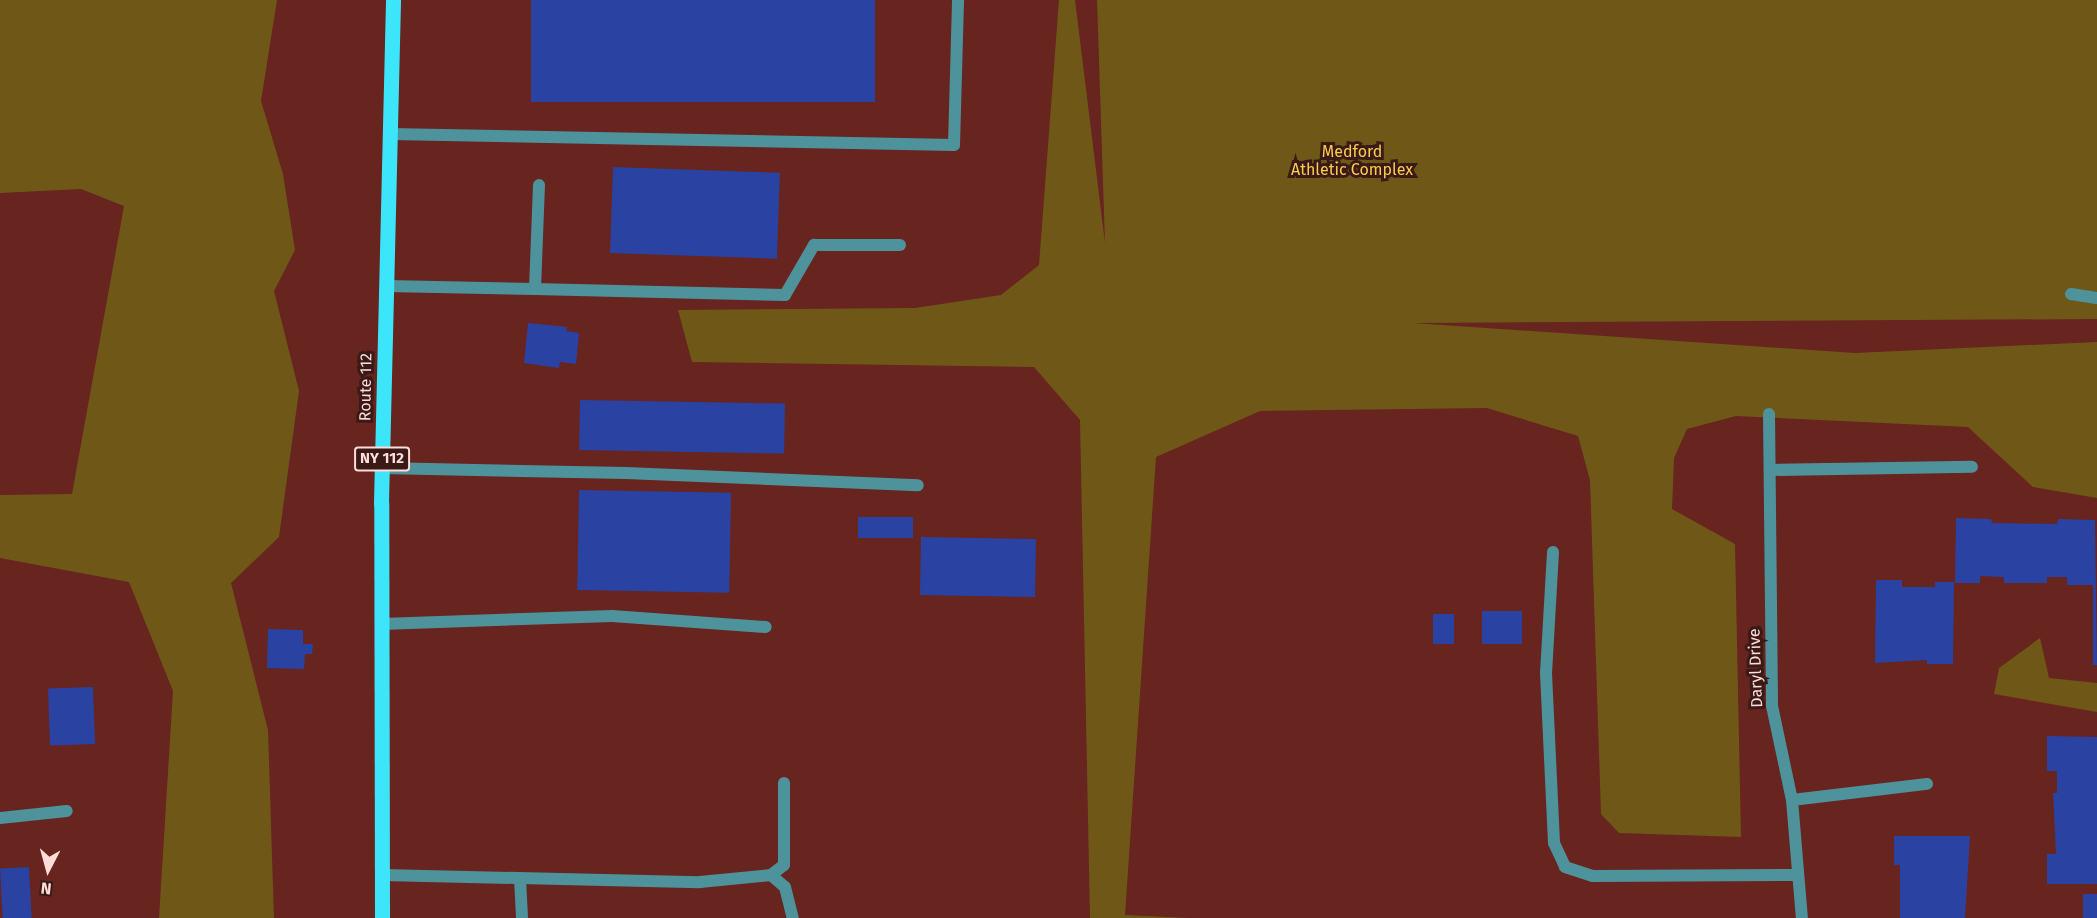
<!DOCTYPE html>
<style>
body{margin:0}
#map{position:relative;width:2097px;height:918px;overflow:hidden;background:#68241e;font-family:"Fira Sans",sans-serif}
div>[style]{position:absolute}
[style*='--x']{left:calc(var(--x)*1px);top:calc(var(--y)*1px);width:calc(var(--w)*1px);rotate:calc(var(--a)*1deg)}
.green>*{inset:0;background:#6f5817}
.building>*{inset:0;background:#2a43a3;transform-origin:0 0}
.lane>*{height:12px;margin:-6px;padding:0 6px;transform-origin:6px;border-radius:6px;background:#4e929c}
.street>*{height:12px;margin:-6px;padding:0 6px;transform-origin:6px;border-radius:6px;background:#4e929c}
.primary>*{height:15px;margin:-7.5px;padding:0 7.5px;transform-origin:7.5px;border-radius:7.5px;background:#3de5fa}
span{translate:-50% -50%;white-space:nowrap;text-align:center;line-height:1.15;-webkit-text-stroke:6px #391a17;paint-order:stroke}
.shield-label span{padding:2px 4px;background:#391a17;border:2px solid;border-radius:4px;-webkit-text-stroke-width:0}
.shield-label{font-size:15px;color:#ffdcd7;font-weight:700}
.park-label{font-size:16px;color:#fbcc4c}
.street-label{font-size:16px;color:#ffdcd7}
.north{position:absolute;left:18px;top:840px;width:60px;height:60px;-webkit-text-stroke:4px #391a17;paint-order:stroke;rotate:186deg;font-size:16px;font-weight:700;line-height:24px;text-align:center;color:#ffdcd7}
.north::after{content:'';display:block;margin:auto;width:21px;height:27px;background:#ffdcd7;clip-path:polygon(50% 0,100% 100%,50% 72%,0 100%)}
</style>
<div id="map">
<div class="green">
<div style="clip-path:polygon(0 0,277px 0,261px 101px,283px 174px,295px 250px,274px 291px,299px 391px,279px 537px,231px 583px,268px 730px,274px 918px,159px 918px,173px 691px,129px 582px,0 558px,0 495px,72px 494px,124px 206px,81px 189px,0 193px)"></div>
<div style="clip-path:polygon(1059px 0,1075px 0,1105px 243px,1097px 0,2097px 0,2097px 319px,1413px 323px,1855px 353px,2097px 342px,2097px 498px,2033px 487px,1968px 427px,1736px 416px,1687px 429px,1674px 458px,1672px 509px,1735px 544px,1741px 837px,1619px 833px,1601px 814px,1590px 480px,1578px 436px,1487px 408px,1260px 411px,1156px 457px,1125px 915px,1188px 918px,1090px 918px,1080px 420px,1034px 367px,692px 362px,678px 310px,915px 308px,1001px 295px,1039px 265px)"></div>
<div style="clip-path:polygon(2040px 638px,2049px 678px,2097px 683px,2097px 712px,1994px 694px,1999px 668px)"></div>
</div>
<div class="building">
<div style="left:531px;top:0;width:344px;height:102px"></div>
<div style="left:613px;top:167px;width:167px;height:86px;rotate:2deg"></div>
<div style="clip-path:polygon(528px 323px,567px 327px,566px 331px,579px 333px,576px 364px,560px 362px,559px 368px,524px 363px)"></div>
<div style="left:580px;top:400px;width:205px;height:50px;rotate:1deg"></div>
<div style="left:579px;top:490px;width:152px;height:100px;rotate:1deg"></div>
<div style="left:858px;top:517px;width:55px;height:21px"></div>
<div style="clip-path:polygon(1956px 518px,1991px 519px,1992px 523px,2057px 524px,2058px 519px,2095px 520px,2097px 665px,2093px 665px,2093px 585px,2067px 585px,2067px 577px,2047px 577px,2047px 583px,2004px 583px,2004px 577px,1980px 576px,1980px 583px,1955px 583px)"></div>
<div style="left:921px;top:537px;width:115px;height:58px;rotate:1deg"></div>
<div style="clip-path:polygon(1876px 580px,1902px 580px,1902px 587px,1935px 587px,1935px 582px,1954px 582px,1953px 664px,1927px 664px,1927px 660px,1875px 663px)"></div>
<div style="left:1482px;top:611px;width:40px;height:33px"></div>
<div style="left:1433px;top:614px;width:21px;height:30px"></div>
<div style="clip-path:polygon(268px 629px,303px 630px,303px 644px,313px 644px,312px 654px,305px 654px,304px 669px,267px 668px)"></div>
<div style="left:93px;top:687px;width:57px;height:45px;rotate:88deg"></div>
<div style="clip-path:polygon(2047px 736px,2097px 737px,2097px 884px,2047px 884px,2047px 854px,2056px 854px,2053px 793px,2057px 793px,2057px 771px,2047px 771px)"></div>
<div style="clip-path:polygon(1894px 836px,1970px 836px,1965px 918px,1900px 918px,1900px 865px,1894px 865px)"></div>
<div style="left:29px;top:867px;width:51px;height:29px;rotate:87deg"></div>
<div style="left:2083px;top:894px;width:14px;height:24px"></div>
</div>
<div class="lane">
<div style="--x:390;--y:134;--w:564;--a:1.12"></div>
<div style="--x:954;--y:145;--w:145;--a:-88.4"></div>
<div style="--x:386;--y:286;--w:149;--a:1.2"></div>
<div style="--x:535;--y:289;--w:104;--a:-87.8"></div>
<div style="--x:535;--y:289;--w:250;--a:1.4"></div>
<div style="--x:785;--y:295;--w:58;--a:-59.9"></div>
<div style="--x:814;--y:245;--w:86;--a:0"></div>
<div style="--x:2071;--y:294;--w:26;--a:9"></div>
<div style="--x:382;--y:468;--w:244;--a:1.2"></div>
<div style="--x:626;--y:473;--w:292;--a:2.4"></div>
<div style="--x:1553;--y:552;--w:121;--a:93.3"></div>
<div style="--x:1546;--y:673;--w:170;--a:87.3"></div>
<div style="--x:1554;--y:843;--w:26;--a:65"></div>
<div style="--x:1565;--y:867;--w:29;--a:18"></div>
<div style="--x:1593;--y:876;--w:205;--a:-0.3"></div>
<div style="--x:382;--y:624;--w:230;--a:-2"></div>
<div style="--x:612;--y:616;--w:154;--a:4.1"></div>
<div style="--x:0;--y:818;--w:67;--a:-6"></div>
<div style="--x:382;--y:875;--w:318;--a:1.3"></div>
<div style="--x:700;--y:882;--w:71;--a:-5.6"></div>
<div style="--x:771;--y:875;--w:16;--a:-38"></div>
<div style="--x:784;--y:865;--w:82;--a:-90"></div>
<div style="--x:771;--y:875;--w:18;--a:41"></div>
<div style="--x:785;--y:887;--w:32;--a:76"></div>
<div style="--x:520;--y:878;--w:40;--a:87.1"></div>
</div>
<div class="street">
<div style="--x:1769;--y:414;--w:292;--a:89.4"></div>
<div style="--x:1772;--y:706;--w:96;--a:78"></div>
<div style="--x:1792;--y:800;--w:118;--a:85.2"></div>
<div style="--x:1770;--y:470;--w:202;--a:-0.9"></div>
<div style="--x:1792;--y:800;--w:136;--a:-6.8"></div>
</div>
<div class="primary">
<div style="--x:382;--y:918;--w:415;--a:-90.1"></div>
<div style="--x:381;--y:503;--w:503;--a:-88.63"></div>
</div>
<div class="shield-label">
<span style="left:382px;top:459px">NY 112</span>
</div>
<div class="park-label">
<span style="left:1352px;top:161px">Medford<br>Athletic Complex</span>
</div>
<div class="street-label">
<span style="left:366px;top:387px;rotate:-89deg">Route 112</span>
<span style="left:1756px;top:668px;rotate:-92deg">Daryl Drive</span>
</div>
<div class="north">N</div>
</div>
